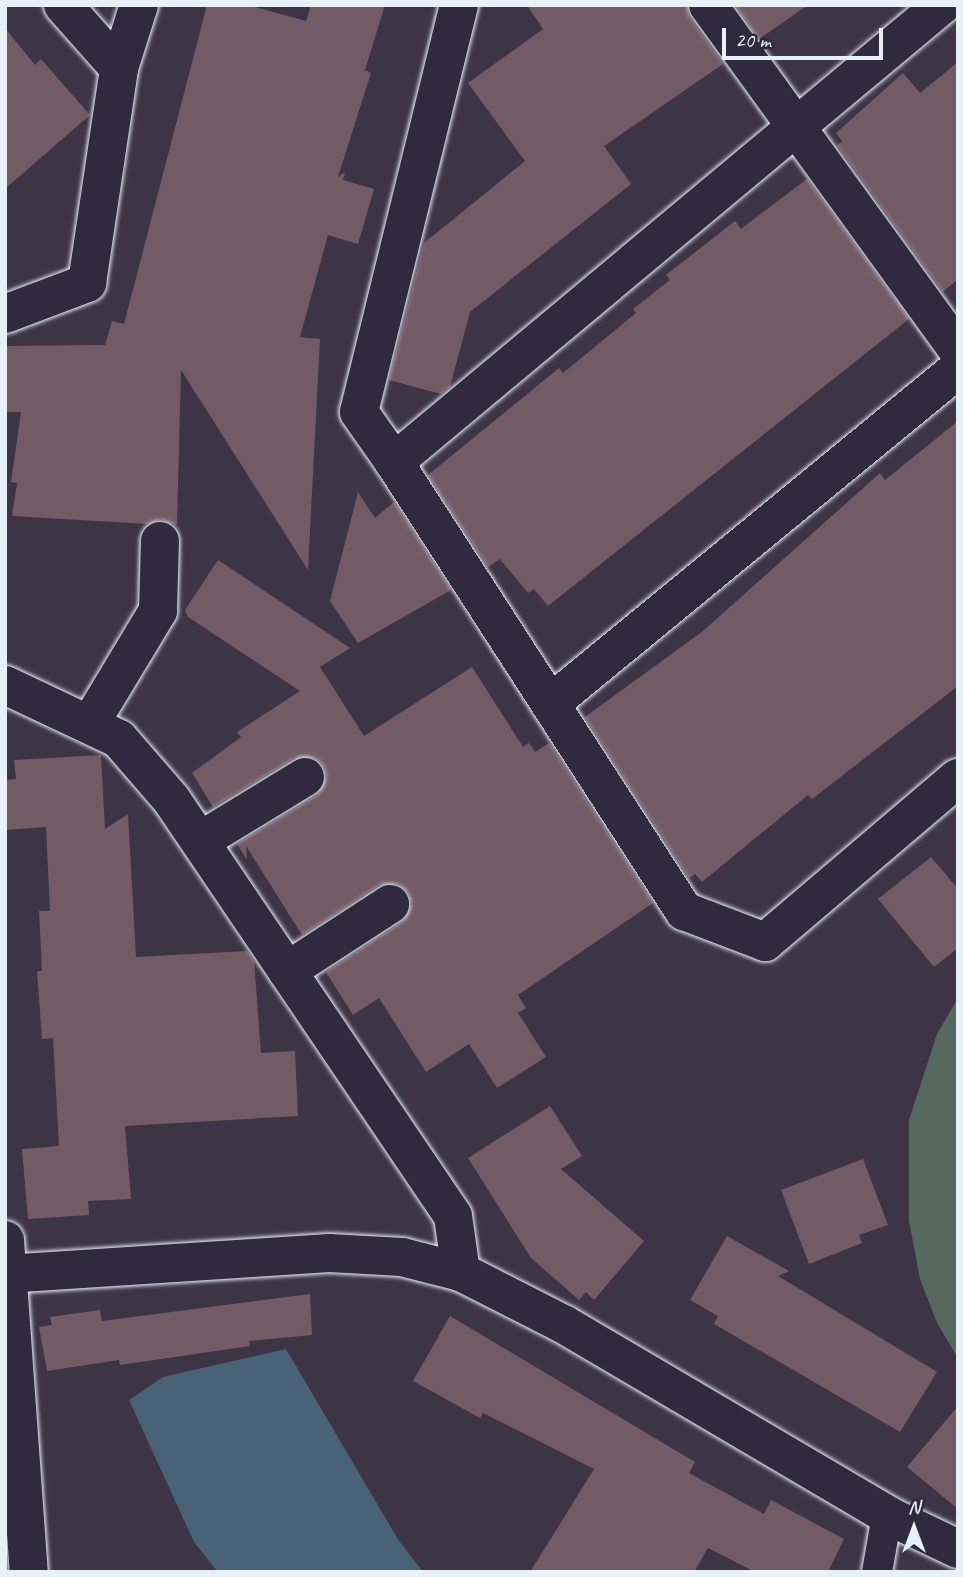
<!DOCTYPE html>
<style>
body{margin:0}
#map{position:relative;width:963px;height:1577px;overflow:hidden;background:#3d3445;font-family:Caveat,sans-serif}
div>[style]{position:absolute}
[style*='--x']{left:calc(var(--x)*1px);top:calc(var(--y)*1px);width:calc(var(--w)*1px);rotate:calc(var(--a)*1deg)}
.green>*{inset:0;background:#566860}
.water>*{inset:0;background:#4a6275}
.building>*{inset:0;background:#735b65}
.roads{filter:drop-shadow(0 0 2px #e8f1f8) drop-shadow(0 0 2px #e8f1f8)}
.service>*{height:30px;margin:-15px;padding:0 15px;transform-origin:15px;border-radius:15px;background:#2f2a3d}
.minor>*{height:38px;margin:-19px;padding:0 19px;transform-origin:19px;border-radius:19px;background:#2f2a3d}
.tertiary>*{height:38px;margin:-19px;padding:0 19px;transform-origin:19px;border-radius:19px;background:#2f2a3d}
span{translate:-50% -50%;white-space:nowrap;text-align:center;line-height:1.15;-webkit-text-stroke:5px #2f2a3d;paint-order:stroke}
.frame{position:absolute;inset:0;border:7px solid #e8f1f8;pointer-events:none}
.north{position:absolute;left:879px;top:1493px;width:70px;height:70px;-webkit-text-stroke:5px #2f2a3d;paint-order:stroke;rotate:0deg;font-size:19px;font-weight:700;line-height:28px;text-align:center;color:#e8f1f8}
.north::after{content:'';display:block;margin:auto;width:24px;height:32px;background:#e8f1f8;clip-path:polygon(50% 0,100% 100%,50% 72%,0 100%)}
.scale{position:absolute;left:722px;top:28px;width:161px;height:32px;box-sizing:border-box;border:4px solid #e8f1f8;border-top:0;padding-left:9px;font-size:21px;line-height:24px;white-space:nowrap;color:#e8f1f8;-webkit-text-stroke:5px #2f2a3d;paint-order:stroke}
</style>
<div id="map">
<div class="green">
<div style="clip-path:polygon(958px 998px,958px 1358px,937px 1323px,920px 1279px,909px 1221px,909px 1120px,937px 1034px)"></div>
</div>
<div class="water">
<div style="clip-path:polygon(286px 1349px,399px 1541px,423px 1572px,218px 1572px,194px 1542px,129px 1400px,163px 1377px)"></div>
</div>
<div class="building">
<div style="clip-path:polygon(207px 5px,248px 5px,306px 21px,311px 5px,385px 5px,365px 70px,371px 73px,338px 177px,345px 172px,343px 180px,374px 189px,358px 244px,328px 235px,300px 337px,320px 339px,308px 570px,181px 370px,177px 525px,161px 519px,147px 524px,12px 516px,17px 483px,11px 482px,21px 412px,5px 412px,5px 346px,105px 345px,112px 321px,124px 324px)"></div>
<div style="clip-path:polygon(527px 5px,686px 5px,690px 18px,723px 64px,604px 146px,631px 184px,470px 312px,450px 387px,441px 394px,389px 380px,424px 243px,525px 161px,468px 83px,543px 29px)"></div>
<div style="clip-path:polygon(735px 5px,808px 5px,759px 39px)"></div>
<div style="clip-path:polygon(5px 28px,35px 65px,41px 59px,90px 115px,5px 189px)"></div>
<div style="clip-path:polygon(958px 62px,958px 279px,943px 292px,837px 145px,842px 141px,836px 133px,903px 73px,920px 93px)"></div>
<div style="clip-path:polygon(807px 179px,909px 319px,548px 606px,534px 589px,528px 593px,500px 559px,488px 567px,428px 475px,559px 368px,563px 373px,636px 313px,633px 309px,670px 280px,666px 275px,735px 221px,741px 229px)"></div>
<div style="clip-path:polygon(958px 421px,958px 686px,812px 799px,808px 795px,702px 882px,695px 874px,689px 878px,585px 717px,703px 631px,880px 473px,885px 480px)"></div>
<div style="clip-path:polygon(358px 492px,375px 518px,394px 502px,451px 590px,358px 643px,330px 601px)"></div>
<div style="clip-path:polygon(218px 560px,350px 648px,320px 667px,364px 736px,472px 667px,523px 747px,529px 743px,535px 752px,549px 743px,653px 903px,518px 995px,526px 1008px,518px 1013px,546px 1057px,497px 1088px,469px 1044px,426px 1072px,379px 998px,353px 1015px,326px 972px,402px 922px,412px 904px,408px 892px,399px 884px,379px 885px,302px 935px,246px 846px,247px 860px,237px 844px,317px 795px,327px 777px,323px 765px,315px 758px,294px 758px,213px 807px,192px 773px,241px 737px,237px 732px,300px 691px,188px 617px,185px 610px)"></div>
<div style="clip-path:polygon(101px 755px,105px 829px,128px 814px,136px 957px,247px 951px,254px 961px,261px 1053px,295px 1051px,298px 1116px,125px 1126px,131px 1199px,88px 1201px,89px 1215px,28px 1219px,22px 1149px,59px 1146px,53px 1038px,42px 1039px,37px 971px,42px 971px,39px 911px,50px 911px,46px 827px,5px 830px,5px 780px,16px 779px,14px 760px)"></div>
<div style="clip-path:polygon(931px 857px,958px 889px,958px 948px,934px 967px,878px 899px)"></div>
<div style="clip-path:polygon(550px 1106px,582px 1156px,561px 1169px,644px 1241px,594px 1300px,586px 1292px,579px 1300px,531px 1258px,468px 1158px)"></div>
<div style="clip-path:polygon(863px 1159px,888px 1225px,859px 1235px,862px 1243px,809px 1264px,781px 1190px)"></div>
<div style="clip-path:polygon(727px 1236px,789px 1271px,778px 1276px,937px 1372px,900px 1432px,714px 1324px,718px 1316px,690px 1300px)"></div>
<div style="clip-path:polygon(310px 1294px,312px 1335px,249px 1341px,250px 1346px,120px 1365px,119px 1360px,47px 1371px,39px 1327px,52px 1325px,50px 1317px,100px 1310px,102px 1321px)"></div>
<div style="clip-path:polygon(450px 1316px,695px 1462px,689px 1473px,764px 1514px,771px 1500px,844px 1539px,828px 1572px,755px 1572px,708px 1548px,694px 1572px,530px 1572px,594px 1469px,483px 1413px,480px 1418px,413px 1381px)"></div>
<div style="clip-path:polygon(958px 1406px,958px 1509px,907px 1467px)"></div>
</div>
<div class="roads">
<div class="service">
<div style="--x:877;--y:1572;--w:58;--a:-80"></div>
</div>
<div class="minor">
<div style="--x:63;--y:5;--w:84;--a:48.4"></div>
<div style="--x:708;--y:5;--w:426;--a:54.1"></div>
<div style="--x:942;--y:5;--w:714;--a:140.17"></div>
<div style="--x:394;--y:462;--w:535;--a:57.14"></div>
<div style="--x:684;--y:911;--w:87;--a:20.9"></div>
<div style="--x:765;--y:942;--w:253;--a:-40.4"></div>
<div style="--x:5;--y:314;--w:88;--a:-20.7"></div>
<div style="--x:87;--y:283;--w:217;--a:-81.5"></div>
<div style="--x:119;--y:68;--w:66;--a:-72.4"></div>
<div style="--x:394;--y:462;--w:61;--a:-125"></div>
<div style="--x:359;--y:412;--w:419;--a:-76.2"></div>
<div style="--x:5;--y:685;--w:126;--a:25.3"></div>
<div style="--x:119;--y:739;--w:79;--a:49.1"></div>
<div style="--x:171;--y:799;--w:503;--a:55.93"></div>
<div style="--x:453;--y:1216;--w:57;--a:81.9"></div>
<div style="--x:461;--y:1272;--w:117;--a:27"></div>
<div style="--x:565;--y:1325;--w:374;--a:30.5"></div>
<div style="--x:887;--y:1515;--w:79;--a:25.6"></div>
<div style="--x:550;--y:704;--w:528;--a:-39.39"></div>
<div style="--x:91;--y:722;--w:130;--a:-58.9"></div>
<div style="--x:158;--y:611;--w:70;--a:-88.4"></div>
<div style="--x:200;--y:841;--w:123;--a:-31.4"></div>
<div style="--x:287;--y:971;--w:123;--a:-33"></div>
<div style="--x:5;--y:1240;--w:333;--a:85.9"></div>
</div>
<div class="tertiary">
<div style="--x:5;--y:1274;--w:325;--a:-3.7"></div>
<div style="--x:329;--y:1253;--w:73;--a:3.1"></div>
<div style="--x:402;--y:1257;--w:61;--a:14.3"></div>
</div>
</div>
<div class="frame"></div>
<div class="north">N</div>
<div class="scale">20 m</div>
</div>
